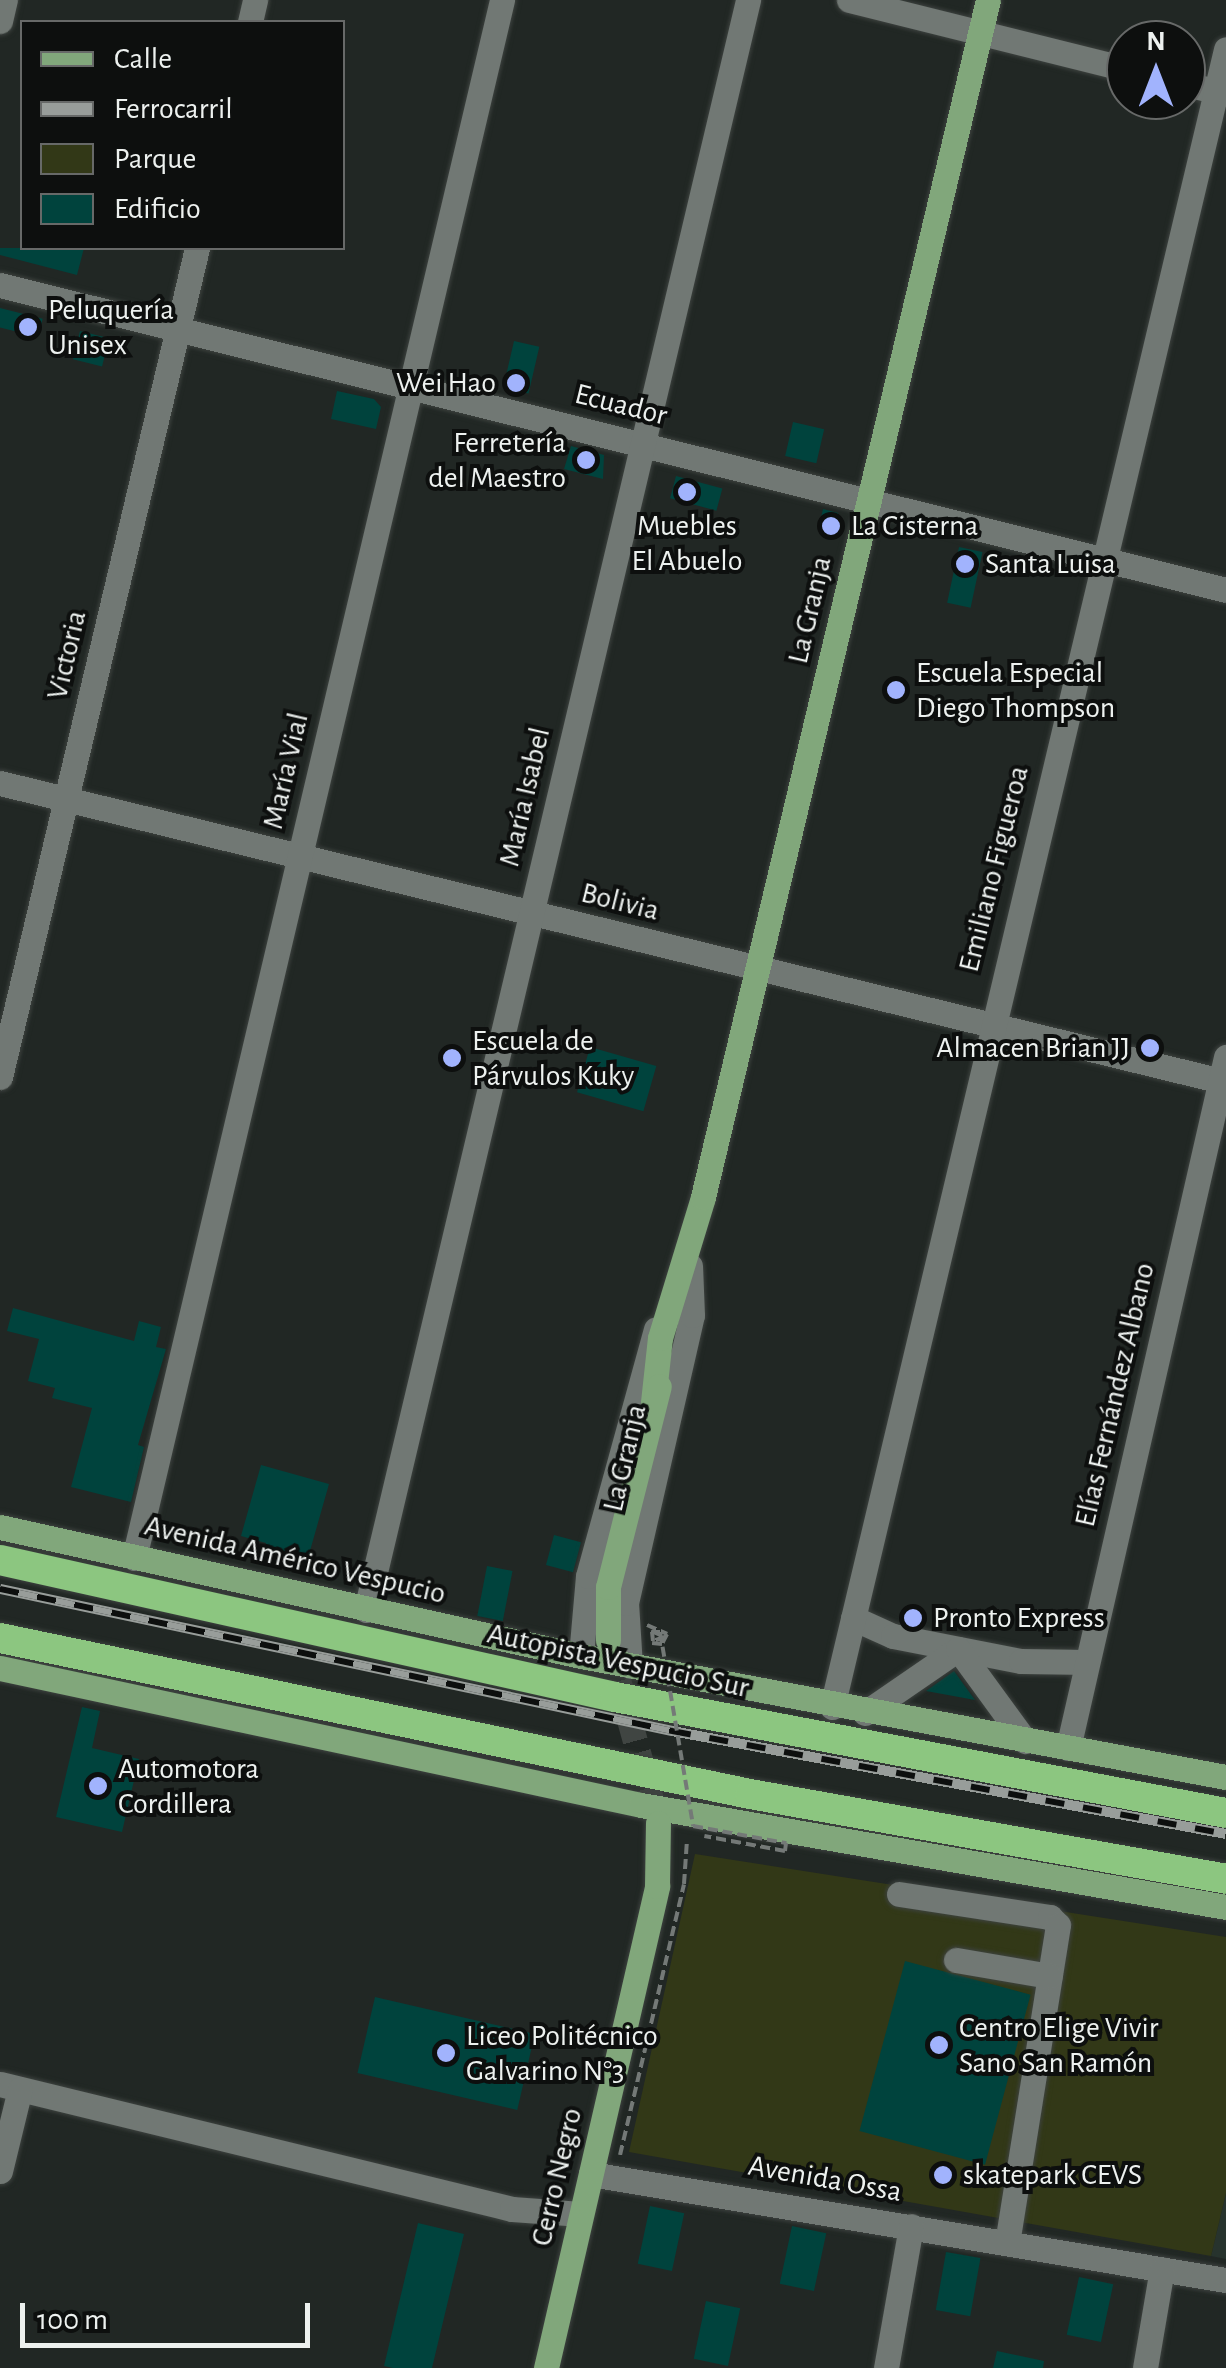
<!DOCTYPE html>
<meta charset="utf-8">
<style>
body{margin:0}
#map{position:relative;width:1226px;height:2368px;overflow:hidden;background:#212724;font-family:"Alegreya Sans",sans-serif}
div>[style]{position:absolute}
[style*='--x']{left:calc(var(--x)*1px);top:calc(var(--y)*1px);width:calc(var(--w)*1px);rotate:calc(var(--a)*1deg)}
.built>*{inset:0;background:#27332d}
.green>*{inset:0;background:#323817}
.building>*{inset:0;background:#00433d;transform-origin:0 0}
.major-tunnel>*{height:25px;margin-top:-12.5px;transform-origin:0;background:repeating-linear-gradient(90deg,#404542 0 25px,transparent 0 37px)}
.path>*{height:4px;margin-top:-2px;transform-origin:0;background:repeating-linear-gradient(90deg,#747977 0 10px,transparent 0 15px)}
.roads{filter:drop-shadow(0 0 2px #3d423f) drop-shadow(0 0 2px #3d423f)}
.minor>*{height:25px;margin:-12.5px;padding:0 12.5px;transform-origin:12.5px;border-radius:12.5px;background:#717874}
.major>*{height:25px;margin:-12.5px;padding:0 12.5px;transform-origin:12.5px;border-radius:12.5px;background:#81a77b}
.highway>*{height:30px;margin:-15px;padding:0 15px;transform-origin:15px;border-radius:15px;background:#8cc680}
.rail>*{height:10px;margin-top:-5px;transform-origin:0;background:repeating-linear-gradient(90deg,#0d0f0e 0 19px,#989d9a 0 38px);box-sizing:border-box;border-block:2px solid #989d9a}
.path-bridge>*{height:4px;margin-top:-2px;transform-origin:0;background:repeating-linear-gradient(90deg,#747977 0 10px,transparent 0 15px)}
.dots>*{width:28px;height:28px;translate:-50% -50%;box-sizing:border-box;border:5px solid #0d0f0e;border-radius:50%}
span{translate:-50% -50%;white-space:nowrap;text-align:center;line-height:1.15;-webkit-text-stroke:8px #0d0f0e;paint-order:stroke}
.poi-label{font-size:30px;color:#edf1ef}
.left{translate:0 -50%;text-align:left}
.right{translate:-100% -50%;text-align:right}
.street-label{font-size:30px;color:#edf1ef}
.legend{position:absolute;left:20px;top:20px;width:325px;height:230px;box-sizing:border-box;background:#0d0f0e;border:2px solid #676968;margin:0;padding:12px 18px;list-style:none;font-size:30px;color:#edf1ef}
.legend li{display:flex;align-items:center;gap:20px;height:50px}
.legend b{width:50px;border:2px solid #676968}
.north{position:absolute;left:1106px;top:20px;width:100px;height:100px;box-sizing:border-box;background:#0d0f0e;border:2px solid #676968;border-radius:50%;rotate:0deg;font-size:28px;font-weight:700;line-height:40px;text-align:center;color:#edf1ef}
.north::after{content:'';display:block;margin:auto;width:35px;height:45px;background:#a1b3fd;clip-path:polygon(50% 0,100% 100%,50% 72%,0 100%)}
.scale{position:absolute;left:20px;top:2303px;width:290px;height:45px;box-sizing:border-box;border:5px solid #edf1ef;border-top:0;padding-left:12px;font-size:30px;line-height:35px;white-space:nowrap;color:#edf1ef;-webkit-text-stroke:8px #0d0f0e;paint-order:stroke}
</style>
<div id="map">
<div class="built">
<div style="clip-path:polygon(1226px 2193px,1226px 2259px,1211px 2256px)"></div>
</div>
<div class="green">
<div style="clip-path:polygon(695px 1854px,1226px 1937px,1226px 2193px,1211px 2256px,629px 2152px)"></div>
</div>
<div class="building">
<div style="clip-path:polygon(0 248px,84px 248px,77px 275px,0 255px)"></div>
<div style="left:0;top:308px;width:44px;height:19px;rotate:14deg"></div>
<div style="left:80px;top:331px;width:30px;height:29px;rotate:14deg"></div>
<div style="left:514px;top:341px;width:26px;height:48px;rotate:13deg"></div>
<div style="clip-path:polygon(337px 391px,374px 399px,381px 407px,376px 429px,331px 419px)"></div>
<div style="left:793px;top:422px;width:32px;height:35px;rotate:13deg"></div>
<div style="clip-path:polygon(571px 446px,604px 455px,603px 479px,564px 469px)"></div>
<div style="left:676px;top:476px;width:48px;height:23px;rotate:15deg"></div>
<div style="clip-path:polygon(823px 509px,838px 513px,841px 535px,818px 531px)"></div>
<div style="left:959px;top:547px;width:24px;height:57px;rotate:12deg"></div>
<div style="left:590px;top:1047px;width:69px;height:47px;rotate:16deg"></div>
<div style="clip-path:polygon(13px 1308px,134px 1341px,139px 1321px,161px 1327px,156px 1347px,166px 1349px,138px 1445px,144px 1447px,131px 1502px,71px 1487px,92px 1408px,52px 1398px,55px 1388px,28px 1381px,39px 1339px,7px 1331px)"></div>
<div style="clip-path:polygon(261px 1465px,329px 1484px,306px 1565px,263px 1553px,266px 1543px,241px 1536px)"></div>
<div style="left:554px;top:1535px;width:28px;height:31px;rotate:15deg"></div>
<div style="left:487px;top:1566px;width:26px;height:51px;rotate:11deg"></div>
<div style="clip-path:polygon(954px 1671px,975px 1700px,926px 1691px)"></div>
<div style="clip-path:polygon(82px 1707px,100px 1711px,92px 1748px,139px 1759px,122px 1832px,56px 1817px)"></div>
<div style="left:905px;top:1961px;width:130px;height:176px;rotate:15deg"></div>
<div style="left:375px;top:1997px;width:164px;height:78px;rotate:13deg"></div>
<div style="left:650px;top:2206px;width:35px;height:59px;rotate:12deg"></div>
<div style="clip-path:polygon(418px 2223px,464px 2234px,432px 2368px,393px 2368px,384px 2366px)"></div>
<div style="left:792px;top:2226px;width:35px;height:59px;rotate:12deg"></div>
<div style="left:946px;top:2252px;width:35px;height:59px;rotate:10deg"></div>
<div style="left:1079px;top:2277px;width:35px;height:59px;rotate:12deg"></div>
<div style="left:706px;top:2301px;width:35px;height:59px;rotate:12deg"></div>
<div style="clip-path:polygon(997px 2351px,1044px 2361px,1043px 2368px,993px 2368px)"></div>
</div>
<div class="major-tunnel">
<div style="--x:609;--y:1645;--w:185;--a:74.6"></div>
</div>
<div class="path">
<div style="--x:647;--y:1625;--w:22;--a:24"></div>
<div style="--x:667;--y:1634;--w:11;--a:117"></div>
<div style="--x:662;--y:1644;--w:10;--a:-174"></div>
<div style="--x:651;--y:1631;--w:15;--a:23"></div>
<div style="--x:665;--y:1637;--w:13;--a:162"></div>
<div style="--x:620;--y:2155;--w:278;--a:-76.7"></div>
<div style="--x:684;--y:1884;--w:44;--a:-86.1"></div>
</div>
<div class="roads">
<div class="minor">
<div style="--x:849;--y:0;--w:285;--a:14"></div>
<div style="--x:0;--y:21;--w:22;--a:-77"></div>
<div style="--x:250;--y:22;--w:23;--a:-77"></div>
<div style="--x:1186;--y:84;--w:41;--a:14"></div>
<div style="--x:0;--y:285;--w:1263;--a:13.97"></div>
<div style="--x:0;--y:783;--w:1262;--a:13.71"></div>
<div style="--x:0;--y:1077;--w:852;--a:-76.63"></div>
<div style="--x:134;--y:1558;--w:1601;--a:-76.71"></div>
<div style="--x:366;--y:1610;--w:1655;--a:-76.65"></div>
<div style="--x:853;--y:1618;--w:44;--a:24.2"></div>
<div style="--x:893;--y:1636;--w:130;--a:11.1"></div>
<div style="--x:1021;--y:1661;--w:66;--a:0.9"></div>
<div style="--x:581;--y:1656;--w:80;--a:-85"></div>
<div style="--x:588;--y:1576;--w:256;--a:-74.6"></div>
<div style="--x:630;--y:1666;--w:63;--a:-93.6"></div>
<div style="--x:626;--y:1603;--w:295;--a:-77.1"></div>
<div style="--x:692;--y:1315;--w:49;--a:-92.3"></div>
<div style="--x:832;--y:1707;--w:1704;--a:-76.63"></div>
<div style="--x:865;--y:1713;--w:113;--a:-34.5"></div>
<div style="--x:958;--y:1649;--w:114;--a:53.9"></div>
<div style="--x:1068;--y:1748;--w:709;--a:-77.12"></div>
<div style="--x:899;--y:1894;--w:153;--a:8.7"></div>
<div style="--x:1050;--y:1917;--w:11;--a:45"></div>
<div style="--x:1058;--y:1925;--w:322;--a:99.1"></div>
<div style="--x:956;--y:1960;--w:95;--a:9.7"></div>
<div style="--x:0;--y:2084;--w:527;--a:13.72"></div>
<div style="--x:512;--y:2209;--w:69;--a:4.1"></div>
<div style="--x:0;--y:2171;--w:84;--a:-76.3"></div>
<div style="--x:591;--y:2174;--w:644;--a:9.48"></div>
<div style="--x:886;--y:2368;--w:144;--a:-80"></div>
<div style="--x:1145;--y:2368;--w:100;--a:-80.3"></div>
</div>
<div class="major">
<div style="--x:653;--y:1402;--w:64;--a:-83.8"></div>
<div style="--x:660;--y:1338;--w:147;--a:-73"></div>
<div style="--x:703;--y:1197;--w:1230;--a:-76.61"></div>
<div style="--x:0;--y:1527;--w:595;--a:12.52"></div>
<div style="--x:581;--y:1656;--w:656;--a:10.63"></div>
<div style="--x:608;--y:1640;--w:53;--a:-90"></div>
<div style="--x:608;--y:1587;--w:207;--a:-75.8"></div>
<div style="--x:0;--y:1668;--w:655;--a:12.06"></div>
<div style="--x:641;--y:1805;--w:594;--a:9.89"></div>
<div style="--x:546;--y:2368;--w:495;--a:-77"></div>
<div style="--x:657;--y:1886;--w:63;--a:-89.1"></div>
</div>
<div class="highway">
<div style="--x:0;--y:1560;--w:630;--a:12.56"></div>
<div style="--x:615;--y:1697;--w:622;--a:10.75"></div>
<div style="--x:0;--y:1638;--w:766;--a:11.75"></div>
<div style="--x:750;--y:1794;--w:484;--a:10.1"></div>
</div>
</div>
<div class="rail">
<div style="--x:0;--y:1589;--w:687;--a:11.93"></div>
<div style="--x:672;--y:1731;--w:563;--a:10.53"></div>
</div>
<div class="path-bridge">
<div style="--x:653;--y:1641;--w:9;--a:-96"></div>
<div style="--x:652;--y:1632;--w:8;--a:0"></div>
<div style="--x:660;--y:1632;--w:197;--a:80.3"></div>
<div style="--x:693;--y:1826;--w:95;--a:10.4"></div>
<div style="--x:786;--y:1843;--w:8;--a:97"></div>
<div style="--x:785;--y:1851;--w:82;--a:-169.5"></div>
</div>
<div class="dots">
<div style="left:28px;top:327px;background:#a1b3fd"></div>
<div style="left:516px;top:383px;background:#a1b3fd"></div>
<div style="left:586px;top:460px;background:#a1b3fd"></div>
<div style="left:687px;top:492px;background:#a1b3fd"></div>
<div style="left:831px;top:526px;background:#a1b3fd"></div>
<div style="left:965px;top:564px;background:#a1b3fd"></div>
<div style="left:896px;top:690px;background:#a1b3fd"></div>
<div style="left:1150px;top:1048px;background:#a1b3fd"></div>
<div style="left:452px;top:1058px;background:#a1b3fd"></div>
<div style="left:913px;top:1618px;background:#a1b3fd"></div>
<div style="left:98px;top:1786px;background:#a1b3fd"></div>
<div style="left:939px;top:2045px;background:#a1b3fd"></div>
<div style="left:446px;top:2053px;background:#a1b3fd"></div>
<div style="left:943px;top:2175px;background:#a1b3fd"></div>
</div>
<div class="poi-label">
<span class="left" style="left:48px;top:327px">Peluquería<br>Unisex</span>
<span class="right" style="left:496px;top:383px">Wei Hao</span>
<span class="right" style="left:566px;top:460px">Ferretería<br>del Maestro</span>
<span style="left:687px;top:543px">Muebles<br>El Abuelo</span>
<span class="left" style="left:851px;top:526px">La Cisterna</span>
<span class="left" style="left:985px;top:564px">Santa Luisa</span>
<span class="left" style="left:916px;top:690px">Escuela Especial<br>Diego Thompson</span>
<span class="left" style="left:472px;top:1058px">Escuela de<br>Párvulos Kuky</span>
<span class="right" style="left:1130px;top:1048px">Almacen Brian JJ</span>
<span class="left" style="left:933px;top:1618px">Pronto Express</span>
<span class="left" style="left:118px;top:1786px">Automotora<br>Cordillera</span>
<span class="left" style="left:959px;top:2045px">Centro Elige Vivir<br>Sano San Ramón</span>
<span class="left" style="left:466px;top:2053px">Liceo Politécnico<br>Galvarino N°3</span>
<span class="left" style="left:963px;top:2175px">skatepark CEVS</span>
</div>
<div class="street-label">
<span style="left:621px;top:405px;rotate:14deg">Ecuador</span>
<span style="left:810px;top:610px;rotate:-77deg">La Granja</span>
<span style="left:67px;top:655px;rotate:-77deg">Victoria</span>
<span style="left:286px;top:771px;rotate:-77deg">María Vial</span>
<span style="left:525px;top:797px;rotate:-77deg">María Isabel</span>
<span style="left:994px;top:869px;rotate:-76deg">Emiliano Figueroa</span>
<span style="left:620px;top:902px;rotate:14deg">Bolivia</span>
<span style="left:1115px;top:1395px;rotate:-77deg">Elías Fernández Albano</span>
<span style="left:625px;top:1458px;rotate:-77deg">La Granja</span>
<span style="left:295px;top:1560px;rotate:13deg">Avenida Américo Vespucio</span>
<span style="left:618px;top:1661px;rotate:12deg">Autopista Vespucio Sur</span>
<span style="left:557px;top:2177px;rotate:-77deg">Cerro Negro</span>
<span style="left:825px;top:2179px;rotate:10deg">Avenida Ossa</span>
</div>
<ul class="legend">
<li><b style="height:12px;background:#81a77b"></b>Calle</li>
<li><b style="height:12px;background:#989d9a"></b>Ferrocarril</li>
<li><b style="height:28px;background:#323817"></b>Parque</li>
<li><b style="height:28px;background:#00433d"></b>Edificio</li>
</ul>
<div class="north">N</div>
<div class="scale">100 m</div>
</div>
